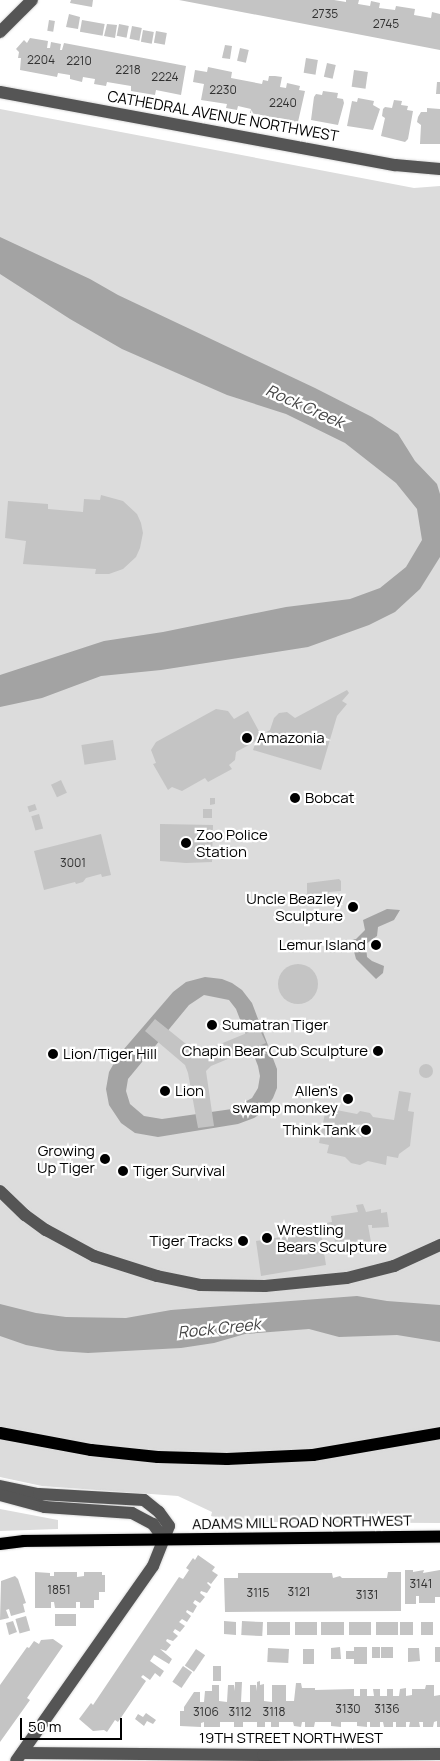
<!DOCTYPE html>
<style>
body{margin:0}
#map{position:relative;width:440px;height:1761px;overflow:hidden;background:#fff;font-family:Manrope,sans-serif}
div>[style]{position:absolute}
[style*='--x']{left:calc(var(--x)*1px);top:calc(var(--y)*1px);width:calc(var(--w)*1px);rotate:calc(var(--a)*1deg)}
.green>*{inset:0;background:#dcdcdc}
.water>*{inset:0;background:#a3a3a3}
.building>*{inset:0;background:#c4c4c4;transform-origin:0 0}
.round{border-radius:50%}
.roads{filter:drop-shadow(0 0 1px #dbdbdb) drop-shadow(0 0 1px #dbdbdb)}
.minor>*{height:12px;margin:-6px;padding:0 6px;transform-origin:6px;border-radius:6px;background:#555}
.major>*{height:12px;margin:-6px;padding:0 6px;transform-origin:6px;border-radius:6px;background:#000}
.dots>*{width:14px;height:14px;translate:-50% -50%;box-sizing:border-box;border:2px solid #fff;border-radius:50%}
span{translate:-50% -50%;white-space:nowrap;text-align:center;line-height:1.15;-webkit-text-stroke:4.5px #fff;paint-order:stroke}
.number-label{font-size:12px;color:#313131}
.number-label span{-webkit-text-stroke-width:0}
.street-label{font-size:15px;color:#000}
.poi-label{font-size:15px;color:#000}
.left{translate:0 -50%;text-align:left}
.right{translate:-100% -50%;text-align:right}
.water-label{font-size:16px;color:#444;font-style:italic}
.scale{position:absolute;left:20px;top:1718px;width:102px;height:22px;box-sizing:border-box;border:2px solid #000;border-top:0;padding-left:6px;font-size:15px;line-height:18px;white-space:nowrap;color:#000;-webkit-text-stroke:4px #fff;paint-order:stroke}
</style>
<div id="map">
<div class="green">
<div style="clip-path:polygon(0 109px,414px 188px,440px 186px,440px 1523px,235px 1522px,211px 1516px,212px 1512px,178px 1496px,42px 1486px,0 1477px)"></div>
<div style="clip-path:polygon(0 1509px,58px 1520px,58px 1529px,0 1531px)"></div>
</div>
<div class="water">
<div style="clip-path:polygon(0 237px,90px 279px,118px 295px,315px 388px,372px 417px,398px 434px,415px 461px,437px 484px,440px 494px,440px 557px,420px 589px,395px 612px,369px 625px,308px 647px,161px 670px,101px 676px,42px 698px,0 707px,0 675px,104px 641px,163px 632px,286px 607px,350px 599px,380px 588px,406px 567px,422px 540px,417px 509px,396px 483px,345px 443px,286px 414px,227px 395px,122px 349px,70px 319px,0 274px)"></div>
<div style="clip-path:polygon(387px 909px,400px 910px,394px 920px,378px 927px,377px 936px,366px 944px,367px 957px,372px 961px,384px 966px,383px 973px,376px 979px,356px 959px,351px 940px,356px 939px,365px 930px,363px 920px)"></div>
<div style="clip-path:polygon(evenodd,205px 977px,222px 979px,232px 983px,242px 990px,252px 1003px,277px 1069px,277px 1088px,273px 1098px,263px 1112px,254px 1118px,238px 1124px,158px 1137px,135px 1133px,121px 1123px,109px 1105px,106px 1089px,109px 1072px,118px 1056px,173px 992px,186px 982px,205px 977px,204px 995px,229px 1000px,236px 1009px,258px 1066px,260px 1076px,258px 1088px,252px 1098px,232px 1109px,162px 1119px,144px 1116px,130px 1104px,126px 1091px,128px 1079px,189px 1005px,204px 995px)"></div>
<div style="clip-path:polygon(357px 1296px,387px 1301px,440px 1305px,440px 1342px,397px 1335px,339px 1337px,309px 1329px,245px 1334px,214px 1343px,181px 1348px,88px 1353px,58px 1351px,26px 1345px,0 1336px,0 1304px,36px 1313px,66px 1317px,126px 1318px,171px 1310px)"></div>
</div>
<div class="building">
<div style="clip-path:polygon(71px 0,93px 0,92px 7px,70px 3px)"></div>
<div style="clip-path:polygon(179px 0,334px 0,346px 2px,346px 0,359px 0,358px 4px,370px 6px,371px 1px,380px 3px,379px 8px,395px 10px,396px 6px,415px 9px,414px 15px,431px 18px,432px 12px,440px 14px,440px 50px)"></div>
<div style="clip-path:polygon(69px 14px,80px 17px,78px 29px,66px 27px)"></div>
<div style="left:49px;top:20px;width:6px;height:11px;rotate:9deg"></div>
<div style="left:82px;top:20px;width:23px;height:12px;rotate:10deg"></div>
<div style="clip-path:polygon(107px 24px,117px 25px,115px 38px,104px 36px)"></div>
<div style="left:119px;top:24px;width:10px;height:12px;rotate:11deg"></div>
<div style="left:132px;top:26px;width:10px;height:13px;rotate:11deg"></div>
<div style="left:143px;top:30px;width:11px;height:12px;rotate:10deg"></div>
<div style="left:156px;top:31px;width:11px;height:12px;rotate:10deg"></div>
<div style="clip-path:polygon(30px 38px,48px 41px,47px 48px,50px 48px,51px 42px,61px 44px,60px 50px,62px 50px,64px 43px,186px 66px,181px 95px,156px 90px,155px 95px,131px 91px,131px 86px,107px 82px,106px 86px,94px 84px,95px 79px,83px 77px,82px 82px,70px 79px,70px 75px,58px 73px,57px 77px,20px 70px,21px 58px,18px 58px,19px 52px,16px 49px,24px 40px,27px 43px)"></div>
<div style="clip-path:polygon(225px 45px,232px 46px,230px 59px,222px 58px)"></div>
<div style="left:240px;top:48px;width:9px;height:13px;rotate:13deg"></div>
<div style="left:306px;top:58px;width:12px;height:15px;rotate:9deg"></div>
<div style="left:327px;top:63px;width:9px;height:14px;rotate:13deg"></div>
<div style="clip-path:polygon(208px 67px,232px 72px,231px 78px,262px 84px,263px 80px,268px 81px,269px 76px,275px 76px,282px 77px,280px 87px,286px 88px,287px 83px,300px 86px,299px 90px,305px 91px,298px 122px,250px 113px,251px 109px,238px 106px,237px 110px,226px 108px,227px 104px,201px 100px,204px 84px,193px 82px,195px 70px,207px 72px)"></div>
<div style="left:354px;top:70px;width:14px;height:17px;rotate:8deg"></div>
<div style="clip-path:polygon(437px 82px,440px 82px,440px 94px,436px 94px)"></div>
<div style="clip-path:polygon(323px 91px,338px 93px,337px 98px,343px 99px,344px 103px,338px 125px,311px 120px,314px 97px,316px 94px,322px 95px)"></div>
<div style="clip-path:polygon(358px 98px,374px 101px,373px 105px,380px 109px,373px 130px,347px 126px,352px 101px,357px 102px)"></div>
<div style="clip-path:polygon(394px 100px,402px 101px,401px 105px,408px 106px,407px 110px,413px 111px,408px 139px,405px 142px,381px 136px,385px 118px,382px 116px,383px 109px,385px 107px,392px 108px)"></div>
<div style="clip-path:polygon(427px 108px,440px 109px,440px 144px,420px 144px,421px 125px,417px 122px,418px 117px,421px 112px,427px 112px)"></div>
<div style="clip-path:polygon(101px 495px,123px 501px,137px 514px,141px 523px,143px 533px,140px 548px,136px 557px,123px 569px,109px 574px,95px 574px,96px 569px,23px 564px,26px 541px,5px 538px,8px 501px,48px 504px,48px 509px,83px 512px,84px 499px,100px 500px)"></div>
<div style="clip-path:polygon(347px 690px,349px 693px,342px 701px,347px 704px,337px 716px,321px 770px,253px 750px,256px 741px,236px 752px,235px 760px,229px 765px,232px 769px,208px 782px,205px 778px,182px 791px,172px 787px,168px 790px,153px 764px,156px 763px,151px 750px,156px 742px,216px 709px,228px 711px,234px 719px,248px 711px,261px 735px,270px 730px,274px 718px,279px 713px,287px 712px,295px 718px)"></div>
<div style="left:113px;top:740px;width:20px;height:32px;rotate:81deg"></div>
<div style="left:61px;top:780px;width:14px;height:11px;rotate:65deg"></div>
<div style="clip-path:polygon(210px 798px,215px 798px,215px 804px,210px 805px)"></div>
<div style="left:35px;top:804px;width:6px;height:8px;rotate:72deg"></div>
<div style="left:203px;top:809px;width:9px;height:9px"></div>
<div style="left:39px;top:814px;width:15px;height:8px;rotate:74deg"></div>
<div style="clip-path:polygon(160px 824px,213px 825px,212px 862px,186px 863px,160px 861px)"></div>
<div style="clip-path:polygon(101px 834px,111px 875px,102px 877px,101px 874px,97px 875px,86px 878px,83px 882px,76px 884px,75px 882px,44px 890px,34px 851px)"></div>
<div style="clip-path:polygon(339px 879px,341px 881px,341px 891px,329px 892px,327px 896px,322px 897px,319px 894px,307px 894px,307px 883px)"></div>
<div class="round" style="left:278px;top:964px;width:40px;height:40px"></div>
<div style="clip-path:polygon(155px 1019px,191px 1048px,201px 1052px,259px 1028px,266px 1043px,211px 1066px,206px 1071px,214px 1126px,198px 1128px,188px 1073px,185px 1065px,145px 1031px)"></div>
<div class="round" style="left:419px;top:1064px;width:14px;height:14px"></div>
<div style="clip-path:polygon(399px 1091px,411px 1093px,408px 1111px,414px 1112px,410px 1146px,399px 1154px,398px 1158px,387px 1156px,386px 1165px,368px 1161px,360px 1165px,351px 1163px,345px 1157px,327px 1153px,329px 1145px,319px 1143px,326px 1108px,357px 1114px,360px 1111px,370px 1113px,373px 1117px,394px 1120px)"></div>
<div style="clip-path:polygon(363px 1204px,366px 1212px,381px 1209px,381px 1213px,387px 1212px,389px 1227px,372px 1228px,372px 1225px,368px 1225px,371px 1242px,336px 1247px,333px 1231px,321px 1233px,326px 1265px,261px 1276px,256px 1241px,281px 1237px,281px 1231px,296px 1228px,332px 1222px,331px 1216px,358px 1212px,356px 1205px)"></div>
<div style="clip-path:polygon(198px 1555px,215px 1567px,212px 1571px,218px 1575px,211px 1584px,208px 1582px,207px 1583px,211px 1587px,207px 1593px,201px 1591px,200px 1593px,205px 1597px,200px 1603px,195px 1600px,193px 1603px,197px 1606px,193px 1613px,187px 1610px,186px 1612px,191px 1616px,187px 1622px,182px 1619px,179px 1622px,185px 1626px,180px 1632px,175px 1629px,173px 1632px,178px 1636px,173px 1641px,167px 1639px,166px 1641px,171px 1645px,166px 1651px,160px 1649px,172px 1659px,169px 1664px,154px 1655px,150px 1661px,164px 1671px,160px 1677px,155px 1673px,150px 1680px,143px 1675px,141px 1677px,146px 1681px,118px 1722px,115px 1720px,107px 1732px,104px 1730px,93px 1731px,79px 1719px,91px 1703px,93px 1705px,179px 1577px,183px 1579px,189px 1570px,186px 1568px,193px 1558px,195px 1560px)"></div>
<div style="clip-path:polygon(405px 1570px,413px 1570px,413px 1572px,424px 1570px,423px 1573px,440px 1570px,440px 1597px,435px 1597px,435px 1603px,419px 1603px,419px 1596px,416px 1596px,416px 1604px,405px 1604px)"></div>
<div style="clip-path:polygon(35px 1572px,50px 1573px,50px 1576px,54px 1576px,54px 1572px,77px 1572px,77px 1577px,84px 1576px,84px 1572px,102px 1572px,102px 1575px,105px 1575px,105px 1592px,99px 1592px,99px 1600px,94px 1600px,94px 1608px,80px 1608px,80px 1602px,76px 1602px,76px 1608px,55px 1608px,54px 1602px,51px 1602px,51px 1608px,35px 1608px)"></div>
<div style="clip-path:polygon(388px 1572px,401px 1572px,401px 1611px,225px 1612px,224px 1578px,238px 1578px,238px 1573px,332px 1573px,333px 1578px,340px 1576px,342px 1578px,387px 1578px)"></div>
<div style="clip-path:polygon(15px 1576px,18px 1579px,26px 1603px,23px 1604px,25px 1612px,11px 1616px,9px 1609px,6px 1610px,9px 1618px,0 1620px,1px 1581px)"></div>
<div style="left:55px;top:1614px;width:21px;height:12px"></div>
<div style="left:26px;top:1616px;width:15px;height:11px;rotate:74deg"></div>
<div style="clip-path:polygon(13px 1621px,17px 1632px,9px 1635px,6px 1623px)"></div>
<div style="clip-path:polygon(224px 1621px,236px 1622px,236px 1635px,224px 1634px)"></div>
<div style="left:242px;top:1621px;width:21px;height:14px;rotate:3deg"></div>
<div style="left:267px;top:1622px;width:23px;height:13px"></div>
<div style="left:295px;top:1622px;width:22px;height:13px"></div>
<div style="left:321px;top:1622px;width:23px;height:13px"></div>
<div style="left:349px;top:1622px;width:22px;height:13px"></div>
<div style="left:376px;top:1622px;width:22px;height:13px"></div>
<div style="left:400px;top:1622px;width:13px;height:13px"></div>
<div style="left:421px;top:1622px;width:12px;height:13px"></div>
<div style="clip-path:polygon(53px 1639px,63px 1646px,27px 1698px,30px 1700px,0 1742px,0 1685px,27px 1647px,29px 1648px,34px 1641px,39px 1644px,41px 1640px)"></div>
<div style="clip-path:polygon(340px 1647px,341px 1659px,331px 1659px,331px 1648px)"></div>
<div style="clip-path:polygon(354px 1647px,367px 1647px,367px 1664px,354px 1664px,354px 1659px,346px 1659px,346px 1651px,354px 1651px)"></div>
<div style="left:372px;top:1647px;width:8px;height:11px"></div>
<div style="left:381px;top:1647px;width:12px;height:11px"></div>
<div style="left:435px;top:1647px;width:5px;height:15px"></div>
<div style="left:268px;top:1648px;width:21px;height:14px;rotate:3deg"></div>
<div style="clip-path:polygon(408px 1648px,419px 1648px,420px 1661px,408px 1662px)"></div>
<div style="left:196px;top:1649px;width:11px;height:20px;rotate:34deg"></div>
<div style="left:314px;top:1649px;width:15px;height:11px;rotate:90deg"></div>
<div style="left:183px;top:1666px;width:11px;height:19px;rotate:34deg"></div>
<div style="left:213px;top:1666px;width:8px;height:15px"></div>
<div style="clip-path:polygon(260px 1681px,260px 1685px,264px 1684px,264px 1701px,272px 1702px,272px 1685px,286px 1685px,286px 1701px,294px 1701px,296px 1683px,301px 1683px,302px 1688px,315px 1688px,315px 1690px,354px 1689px,354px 1696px,360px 1696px,360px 1689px,367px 1689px,367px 1696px,374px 1696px,373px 1689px,380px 1689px,380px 1696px,387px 1696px,387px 1689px,393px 1689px,393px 1696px,399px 1696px,400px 1689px,406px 1688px,406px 1696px,412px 1695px,412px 1689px,425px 1689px,426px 1685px,434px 1685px,434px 1696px,440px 1695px,440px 1727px,437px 1727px,437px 1721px,434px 1722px,433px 1727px,423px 1727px,423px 1722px,419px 1722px,420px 1727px,409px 1727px,410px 1722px,406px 1722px,406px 1727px,396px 1727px,396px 1722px,393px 1722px,393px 1727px,384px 1727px,383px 1722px,380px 1722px,380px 1727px,370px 1727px,370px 1722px,367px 1722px,367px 1727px,357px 1726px,357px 1722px,341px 1722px,341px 1727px,331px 1726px,331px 1722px,315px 1722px,314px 1727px,305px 1727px,305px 1722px,302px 1722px,301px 1727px,294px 1726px,293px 1722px,279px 1722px,279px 1727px,271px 1727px,271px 1722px,265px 1722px,265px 1727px,257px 1727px,257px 1722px,243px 1722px,243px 1727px,234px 1727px,234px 1722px,220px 1722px,220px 1727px,204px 1727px,204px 1722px,201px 1723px,201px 1727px,180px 1726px,180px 1711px,184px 1711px,184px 1707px,194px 1692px,200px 1692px,200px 1702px,204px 1702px,205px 1691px,212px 1691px,212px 1685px,219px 1685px,219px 1701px,227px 1702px,228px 1685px,234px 1685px,235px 1691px,235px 1682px,242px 1682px,241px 1702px,250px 1702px,250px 1685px,256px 1685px,257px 1691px,257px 1682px)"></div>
<div style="clip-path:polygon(146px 1713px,156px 1720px,153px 1724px,147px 1721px,144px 1726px,135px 1719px,138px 1714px,143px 1717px)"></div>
</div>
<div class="roads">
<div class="minor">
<div style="--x:0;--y:32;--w:45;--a:-45"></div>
<div style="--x:0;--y:92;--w:402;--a:10.5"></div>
<div style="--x:395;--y:165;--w:45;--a:5.1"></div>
<div style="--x:0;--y:1191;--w:35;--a:44"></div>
<div style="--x:25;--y:1215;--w:26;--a:36"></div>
<div style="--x:46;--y:1230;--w:55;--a:28.4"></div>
<div style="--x:94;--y:1256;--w:66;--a:17.6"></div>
<div style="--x:157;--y:1276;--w:44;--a:11.8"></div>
<div style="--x:200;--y:1285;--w:65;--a:0.9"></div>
<div style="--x:265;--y:1286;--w:82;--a:-5.6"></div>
<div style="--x:347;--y:1278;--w:49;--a:-14.3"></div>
<div style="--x:394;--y:1266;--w:51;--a:-24.5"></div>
<div style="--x:0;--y:1486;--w:40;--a:12"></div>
<div style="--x:39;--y:1494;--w:105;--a:3.3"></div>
<div style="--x:144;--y:1500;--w:19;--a:39"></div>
<div style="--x:159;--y:1512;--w:17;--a:54"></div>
<div style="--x:169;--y:1526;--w:43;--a:111.8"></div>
<div style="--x:153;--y:1566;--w:238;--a:125.1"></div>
<div style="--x:0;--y:1495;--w:47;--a:14.9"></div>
<div style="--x:45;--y:1507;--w:87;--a:3.9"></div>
<div style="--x:132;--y:1513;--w:24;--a:28"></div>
<div style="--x:153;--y:1524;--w:19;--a:55"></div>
<div style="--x:22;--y:1753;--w:241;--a:0.5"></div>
<div style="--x:263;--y:1755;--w:177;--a:-0.3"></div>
</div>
<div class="major">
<div style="--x:0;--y:1433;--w:93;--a:10.6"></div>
<div style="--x:91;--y:1450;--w:67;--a:6"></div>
<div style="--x:158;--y:1457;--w:69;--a:1.7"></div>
<div style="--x:227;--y:1459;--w:86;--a:-2.7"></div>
<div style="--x:313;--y:1455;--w:129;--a:-9.8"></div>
<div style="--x:0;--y:1544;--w:24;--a:-7"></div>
<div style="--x:24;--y:1541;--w:416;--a:-0.6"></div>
</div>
</div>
<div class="dots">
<div style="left:247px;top:738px;background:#000"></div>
<div style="left:295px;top:798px;background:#000"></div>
<div style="left:186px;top:843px;background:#000"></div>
<div style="left:353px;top:907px;background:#000"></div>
<div style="left:376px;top:945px;background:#000"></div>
<div style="left:212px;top:1025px;background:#000"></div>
<div style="left:378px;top:1051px;background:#000"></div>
<div style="left:53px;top:1054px;background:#000"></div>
<div style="left:165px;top:1091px;background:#000"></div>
<div style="left:348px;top:1099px;background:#000"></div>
<div style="left:366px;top:1130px;background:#000"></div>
<div style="left:105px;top:1159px;background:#000"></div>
<div style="left:123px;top:1171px;background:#000"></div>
<div style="left:267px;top:1238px;background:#000"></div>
<div style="left:243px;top:1241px;background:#000"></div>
</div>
<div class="number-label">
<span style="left:325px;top:14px">2735</span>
<span style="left:386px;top:24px">2745</span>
<span style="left:41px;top:60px">2204</span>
<span style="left:79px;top:61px">2210</span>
<span style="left:128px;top:70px">2218</span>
<span style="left:165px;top:77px">2224</span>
<span style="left:223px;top:90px">2230</span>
<span style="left:283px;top:103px">2240</span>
<span style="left:73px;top:863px">3001</span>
<span style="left:421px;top:1584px">3141</span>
<span style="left:59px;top:1590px">1851</span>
<span style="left:299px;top:1592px">3121</span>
<span style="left:258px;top:1593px">3115</span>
<span style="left:367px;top:1595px">3131</span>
<span style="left:348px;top:1709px">3130</span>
<span style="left:387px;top:1709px">3136</span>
<span style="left:206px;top:1712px">3106</span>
<span style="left:240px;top:1712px">3112</span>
<span style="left:274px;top:1712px">3118</span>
</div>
<div class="street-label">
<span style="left:223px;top:116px;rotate:10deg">CATHEDRAL AVENUE NORTHWEST</span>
<span style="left:302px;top:1522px;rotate:-1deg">ADAMS MILL ROAD NORTHWEST</span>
<span style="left:291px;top:1738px">19TH STREET NORTHWEST</span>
</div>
<div class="poi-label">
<span class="left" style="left:257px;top:738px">Amazonia</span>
<span class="left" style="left:305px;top:798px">Bobcat</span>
<span class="left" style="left:196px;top:843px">Zoo Police<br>Station</span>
<span class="right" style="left:343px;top:907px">Uncle Beazley<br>Sculpture</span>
<span class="right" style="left:366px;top:945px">Lemur Island</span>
<span class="left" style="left:222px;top:1025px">Sumatran Tiger</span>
<span class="right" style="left:368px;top:1051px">Chapin Bear Cub Sculpture</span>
<span class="left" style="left:63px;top:1054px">Lion/Tiger Hill</span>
<span class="right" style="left:338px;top:1099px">Allen's<br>swamp monkey</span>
<span class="left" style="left:175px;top:1091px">Lion</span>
<span class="right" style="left:356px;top:1130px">Think Tank</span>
<span class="right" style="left:95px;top:1159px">Growing<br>Up Tiger</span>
<span class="left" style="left:133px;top:1171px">Tiger Survival</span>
<span class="left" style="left:277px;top:1238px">Wrestling<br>Bears Sculpture</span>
<span class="right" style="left:233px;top:1241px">Tiger Tracks</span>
</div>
<div class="water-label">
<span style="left:305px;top:406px;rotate:24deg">Rock Creek</span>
<span style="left:219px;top:1328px;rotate:-6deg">Rock Creek</span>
</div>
<div class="scale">50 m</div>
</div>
